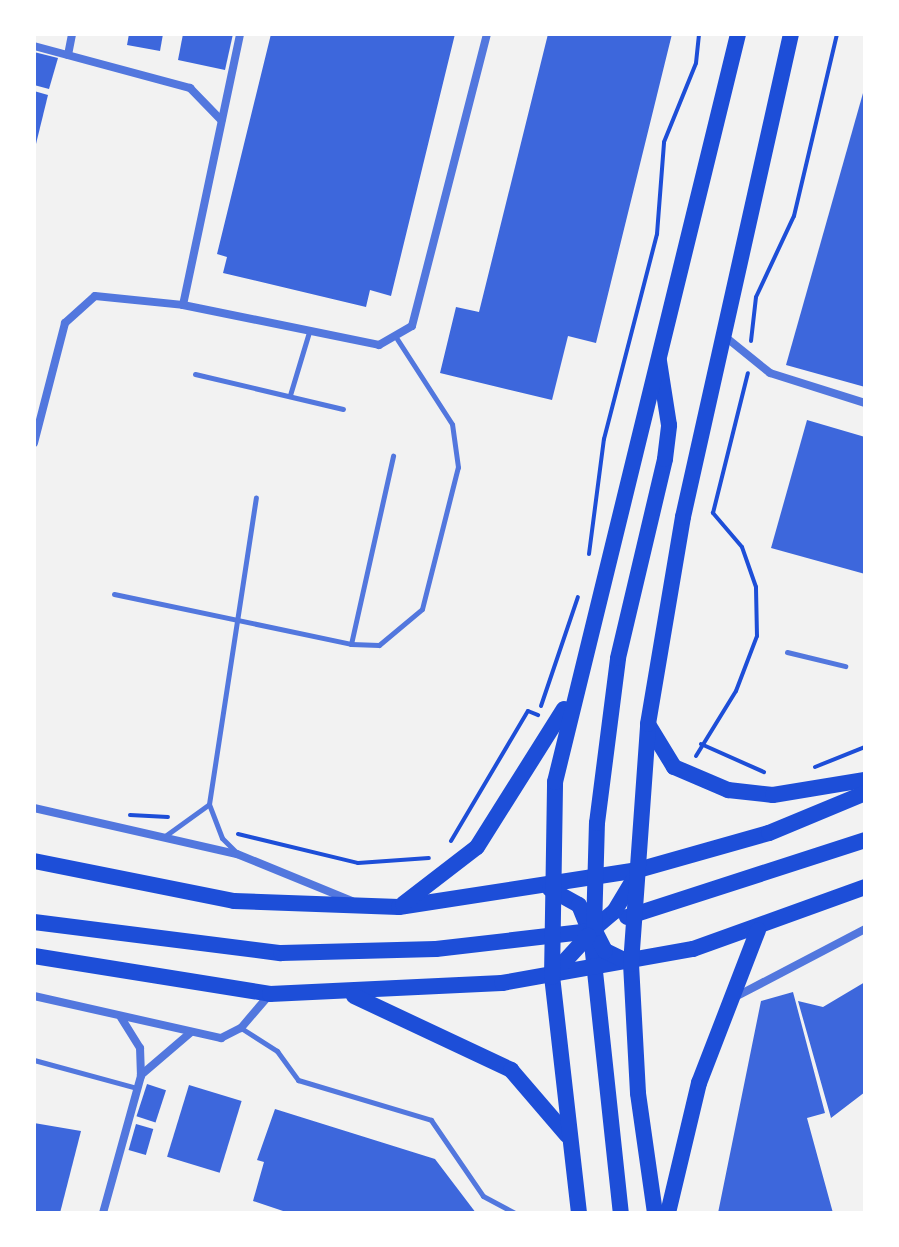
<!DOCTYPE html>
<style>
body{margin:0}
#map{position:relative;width:899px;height:1247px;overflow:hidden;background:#f2f2f2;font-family:"Noto Sans",sans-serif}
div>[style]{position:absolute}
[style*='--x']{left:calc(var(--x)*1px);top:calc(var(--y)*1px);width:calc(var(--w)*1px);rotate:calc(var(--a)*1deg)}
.building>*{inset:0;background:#3d67dc;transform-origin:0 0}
.path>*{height:4px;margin:-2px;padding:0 2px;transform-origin:2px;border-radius:2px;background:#1d4ed8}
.service>*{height:5px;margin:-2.5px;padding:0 2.5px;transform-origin:2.5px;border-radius:2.5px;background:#5277de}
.minor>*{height:8px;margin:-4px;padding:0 4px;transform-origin:4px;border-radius:4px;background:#5277de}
.primary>*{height:16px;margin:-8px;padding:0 8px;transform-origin:8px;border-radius:8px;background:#1d4ed8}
span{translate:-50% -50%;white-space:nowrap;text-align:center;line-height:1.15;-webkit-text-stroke:6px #fff;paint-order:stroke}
.frame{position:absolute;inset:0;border:36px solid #fff;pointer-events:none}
</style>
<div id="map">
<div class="building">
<div style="clip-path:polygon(129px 34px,163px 34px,160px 51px,127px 45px)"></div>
<div style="clip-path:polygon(183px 34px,233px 34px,225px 70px,178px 60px)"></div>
<div style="clip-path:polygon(271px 34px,455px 34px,391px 296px,370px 290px,366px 307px,223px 273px,227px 257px,217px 254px)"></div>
<div style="clip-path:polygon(548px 34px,672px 34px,596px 343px,568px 336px,552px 400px,440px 373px,456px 307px,479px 312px)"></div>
<div style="clip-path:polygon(34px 52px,58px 58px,49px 89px,34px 85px)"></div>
<div style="clip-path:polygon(865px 86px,865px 387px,786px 365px)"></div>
<div style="clip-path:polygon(34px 91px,48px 95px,35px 148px,34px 148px)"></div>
<div style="clip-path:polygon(807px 420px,865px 437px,865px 574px,771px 548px)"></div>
<div style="clip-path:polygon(865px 982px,865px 1092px,831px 1118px,798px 1001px,823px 1007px)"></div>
<div style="clip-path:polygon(793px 992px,825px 1113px,807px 1118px,833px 1213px,718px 1213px,761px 1001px)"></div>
<div style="left:147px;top:1084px;width:20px;height:34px;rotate:18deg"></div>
<div style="left:189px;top:1085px;width:55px;height:75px;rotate:17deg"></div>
<div style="clip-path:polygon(275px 1109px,435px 1159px,476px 1213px,289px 1213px,253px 1201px,264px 1162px,257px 1160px)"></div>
<div style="clip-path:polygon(34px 1123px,81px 1131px,60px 1213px,34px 1213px)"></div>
<div style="left:136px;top:1124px;width:18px;height:27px;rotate:16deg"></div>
</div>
<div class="path">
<div style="--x:751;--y:341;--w:44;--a:-83.5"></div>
<div style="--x:756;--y:297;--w:89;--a:-64.9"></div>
<div style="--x:794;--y:216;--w:187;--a:-76.7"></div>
<div style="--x:589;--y:554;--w:116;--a:-82.6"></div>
<div style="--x:604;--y:439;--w:212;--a:-75.5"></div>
<div style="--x:657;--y:234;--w:92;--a:-85.6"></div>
<div style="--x:664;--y:142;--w:85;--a:-67.9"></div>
<div style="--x:696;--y:63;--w:29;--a:-84"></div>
<div style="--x:541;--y:706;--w:115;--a:-71.3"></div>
<div style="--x:701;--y:744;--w:69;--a:24"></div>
<div style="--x:696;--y:756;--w:76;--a:-58.4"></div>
<div style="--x:736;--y:691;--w:59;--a:-69.1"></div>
<div style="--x:757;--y:636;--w:49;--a:-91.2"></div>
<div style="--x:756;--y:587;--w:42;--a:-109.3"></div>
<div style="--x:742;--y:547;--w:45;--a:-130.5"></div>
<div style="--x:713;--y:513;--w:144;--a:-76"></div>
<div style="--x:815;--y:767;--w:54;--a:-21.8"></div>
<div style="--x:130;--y:815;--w:38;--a:3"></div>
<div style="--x:238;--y:834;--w:123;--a:13.6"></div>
<div style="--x:358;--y:863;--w:71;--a:-4"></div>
<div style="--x:451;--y:841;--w:151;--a:-59.4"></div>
<div style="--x:528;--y:711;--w:11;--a:22"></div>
</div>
<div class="service">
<div style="--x:195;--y:374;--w:152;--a:13.3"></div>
<div style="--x:290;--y:395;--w:66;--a:-73.2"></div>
<div style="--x:114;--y:594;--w:242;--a:11.9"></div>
<div style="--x:351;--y:644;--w:193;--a:-77.4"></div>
<div style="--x:351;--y:644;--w:28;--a:2"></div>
<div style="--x:379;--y:645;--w:56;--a:-39.9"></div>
<div style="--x:422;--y:609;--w:146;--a:-75.8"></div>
<div style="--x:458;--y:467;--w:43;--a:-97.9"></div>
<div style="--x:452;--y:424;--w:101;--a:-122.9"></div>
<div style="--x:787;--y:652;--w:60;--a:13.6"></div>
<div style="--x:165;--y:836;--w:53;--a:-35.8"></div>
<div style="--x:237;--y:853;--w:21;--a:-135"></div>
<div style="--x:222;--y:838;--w:36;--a:-111"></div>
<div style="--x:209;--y:804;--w:310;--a:-81.3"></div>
<div style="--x:241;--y:1028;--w:43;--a:32.6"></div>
<div style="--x:277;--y:1051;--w:36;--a:54"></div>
<div style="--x:298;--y:1080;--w:139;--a:16.7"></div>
<div style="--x:431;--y:1120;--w:92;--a:55.6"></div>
<div style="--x:483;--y:1196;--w:36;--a:28"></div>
<div style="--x:34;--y:1060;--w:107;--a:15.2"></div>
</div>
<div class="minor">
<div style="--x:34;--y:46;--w:162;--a:15.1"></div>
<div style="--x:190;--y:88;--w:45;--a:45.9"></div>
<div style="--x:68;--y:55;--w:21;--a:-79"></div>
<div style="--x:183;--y:305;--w:277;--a:-78.1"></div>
<div style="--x:728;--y:339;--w:54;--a:39"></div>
<div style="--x:770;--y:373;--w:100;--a:17.5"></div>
<div style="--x:34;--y:443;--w:124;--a:-75.5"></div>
<div style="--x:65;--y:323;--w:40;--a:-42"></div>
<div style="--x:95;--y:296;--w:88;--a:5.8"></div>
<div style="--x:183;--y:305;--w:200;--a:11.5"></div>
<div style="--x:379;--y:345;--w:38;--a:-30"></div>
<div style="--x:412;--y:326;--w:301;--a:-75.6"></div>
<div style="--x:34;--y:808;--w:208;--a:12.8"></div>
<div style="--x:237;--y:854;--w:124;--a:22.2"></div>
<div style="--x:34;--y:996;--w:192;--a:12.7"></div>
<div style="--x:221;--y:1038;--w:22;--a:-27"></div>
<div style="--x:241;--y:1028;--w:45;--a:-49.5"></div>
<div style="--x:737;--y:996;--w:144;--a:-27.6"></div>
<div style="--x:141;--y:1075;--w:65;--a:-40.6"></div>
<div style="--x:103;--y:1213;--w:142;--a:-74.5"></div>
<div style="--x:141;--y:1076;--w:28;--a:-92"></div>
<div style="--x:140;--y:1048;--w:36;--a:-122"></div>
</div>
<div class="primary">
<div style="--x:649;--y:726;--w:48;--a:58.6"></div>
<div style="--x:674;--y:767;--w:59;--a:23.1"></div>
<div style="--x:728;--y:790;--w:45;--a:6.3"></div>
<div style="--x:773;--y:795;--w:93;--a:-9.3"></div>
<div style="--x:34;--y:861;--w:204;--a:11.3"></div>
<div style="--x:234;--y:901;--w:165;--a:2.1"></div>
<div style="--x:399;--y:907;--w:242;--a:-8.8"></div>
<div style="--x:638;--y:870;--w:136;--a:-15.8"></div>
<div style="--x:769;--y:833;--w:104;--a:-22.6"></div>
<div style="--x:550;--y:889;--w:33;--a:29"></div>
<div style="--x:579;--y:905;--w:31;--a:68"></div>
<div style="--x:591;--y:934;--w:281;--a:83.9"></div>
<div style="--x:403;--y:904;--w:93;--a:-37.6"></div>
<div style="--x:477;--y:847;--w:163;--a:-57.8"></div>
<div style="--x:627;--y:917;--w:250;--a:-17.9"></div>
<div style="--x:34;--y:922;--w:249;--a:7.2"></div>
<div style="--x:281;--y:953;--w:155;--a:-1.5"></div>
<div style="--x:436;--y:949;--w:156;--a:-6.6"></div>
<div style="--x:591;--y:931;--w:30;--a:-40"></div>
<div style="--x:614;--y:912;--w:39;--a:-59"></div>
<div style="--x:34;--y:956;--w:239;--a:9.1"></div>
<div style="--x:270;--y:994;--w:232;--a:-2.7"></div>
<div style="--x:502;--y:983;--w:194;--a:-10.1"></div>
<div style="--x:693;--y:949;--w:183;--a:-19.8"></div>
<div style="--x:630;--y:963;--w:28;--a:-154"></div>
<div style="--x:605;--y:951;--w:25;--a:-117"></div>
<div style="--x:594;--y:929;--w:106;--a:-88.4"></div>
<div style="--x:597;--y:823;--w:166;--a:-82.7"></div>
<div style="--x:618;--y:658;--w:204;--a:-76.7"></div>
<div style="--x:665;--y:459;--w:34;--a:-83"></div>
<div style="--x:669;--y:425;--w:65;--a:-98.9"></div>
<div style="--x:553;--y:974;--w:52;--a:-47.4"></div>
<div style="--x:354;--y:996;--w:174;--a:25.2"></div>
<div style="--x:511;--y:1070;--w:86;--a:49.3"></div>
<div style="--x:579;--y:1213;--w:238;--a:-96.5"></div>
<div style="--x:552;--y:977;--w:195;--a:-89.1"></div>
<div style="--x:555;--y:782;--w:770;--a:-76.25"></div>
<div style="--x:655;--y:1213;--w:121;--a:-98.1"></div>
<div style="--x:638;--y:1093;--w:129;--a:-93.1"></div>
<div style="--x:631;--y:964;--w:241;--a:-85.9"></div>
<div style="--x:648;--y:724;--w:210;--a:-80.4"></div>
<div style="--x:683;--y:517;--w:495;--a:-77.4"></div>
<div style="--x:668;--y:1213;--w:134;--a:-76.6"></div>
<div style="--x:699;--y:1083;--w:164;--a:-68.9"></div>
</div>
<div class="frame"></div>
</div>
